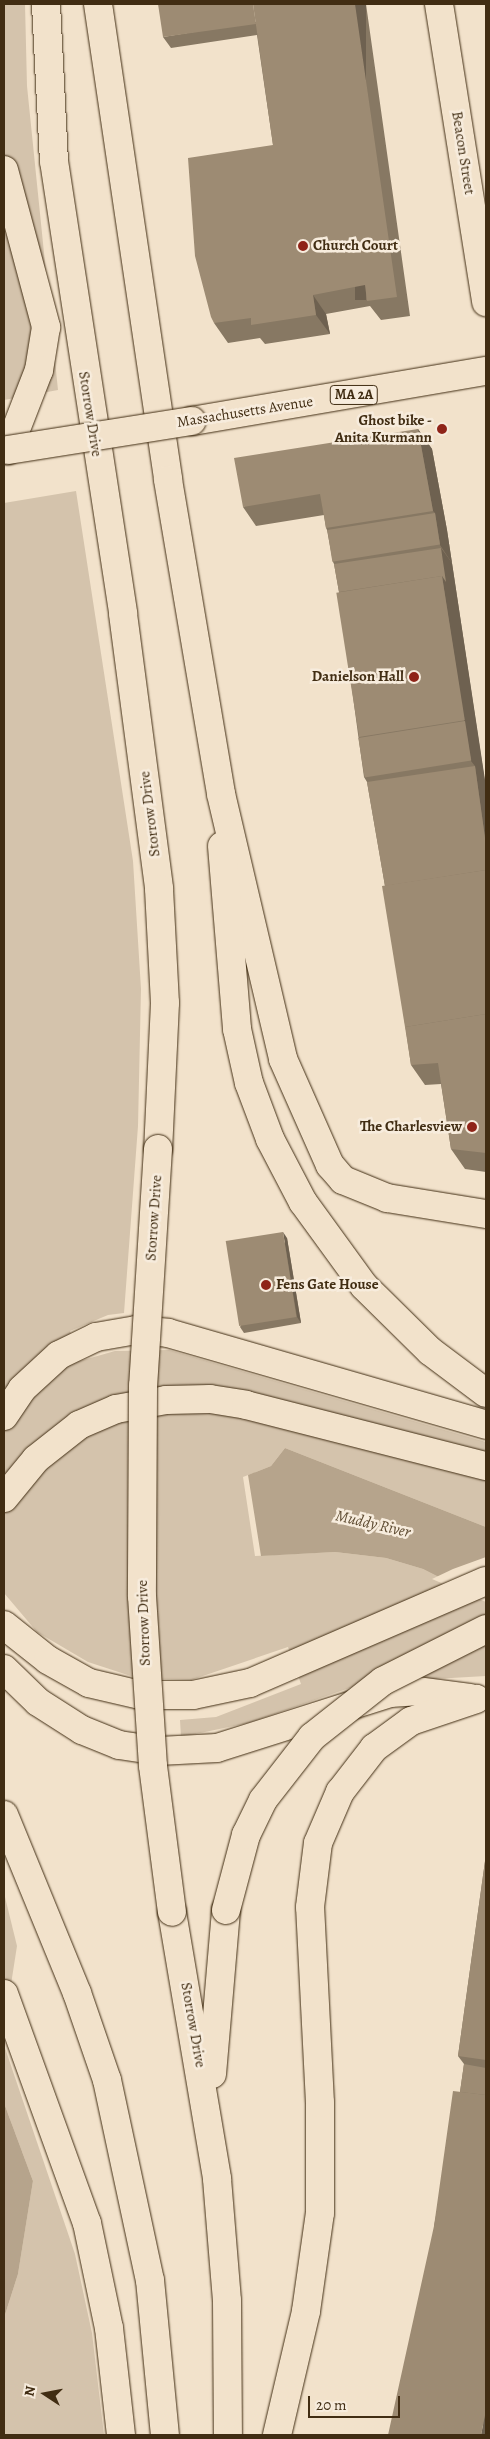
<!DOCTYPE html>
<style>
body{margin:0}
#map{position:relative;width:490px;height:2439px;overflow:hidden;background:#f2e2cb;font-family:Alegreya,serif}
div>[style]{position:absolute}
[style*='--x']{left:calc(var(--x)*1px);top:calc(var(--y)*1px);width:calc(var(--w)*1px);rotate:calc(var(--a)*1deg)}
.green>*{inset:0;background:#d4c3ac}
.water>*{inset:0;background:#b6a48c}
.pier>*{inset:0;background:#f2e2cb}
.roads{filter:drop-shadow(0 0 1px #412d13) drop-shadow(0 0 1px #412d13)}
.primary>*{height:28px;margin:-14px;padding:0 14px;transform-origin:14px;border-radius:14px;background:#f2e2cb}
.highway>*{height:28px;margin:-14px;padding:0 14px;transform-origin:14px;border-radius:14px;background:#f2e2cb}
.bridges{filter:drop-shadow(0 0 1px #412d13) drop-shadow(0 0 1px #412d13)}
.primary-bridge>*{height:28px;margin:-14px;padding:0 14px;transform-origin:14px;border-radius:14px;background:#f2e2cb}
.highway-bridge>*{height:28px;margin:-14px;padding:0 14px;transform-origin:14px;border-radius:14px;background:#f2e2cb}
.wall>*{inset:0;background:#877863}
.shaded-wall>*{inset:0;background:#6e6150;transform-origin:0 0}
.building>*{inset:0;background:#9d8b73;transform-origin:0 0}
.dots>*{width:14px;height:14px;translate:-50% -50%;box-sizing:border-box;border:2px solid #f7ecdd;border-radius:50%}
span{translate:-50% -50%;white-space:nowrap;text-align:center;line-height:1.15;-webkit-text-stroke:5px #f7ecdd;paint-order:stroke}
.shield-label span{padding:1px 4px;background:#f7ecdd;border:1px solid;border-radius:4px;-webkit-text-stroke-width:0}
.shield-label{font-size:14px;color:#412d13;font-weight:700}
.street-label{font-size:15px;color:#412d13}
.poi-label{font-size:15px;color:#412d13;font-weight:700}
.left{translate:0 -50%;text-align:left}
.right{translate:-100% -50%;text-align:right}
.water-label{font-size:16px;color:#5e4b31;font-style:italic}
.frame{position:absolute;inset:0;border:5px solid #412d13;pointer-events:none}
.north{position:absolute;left:20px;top:2369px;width:50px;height:50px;-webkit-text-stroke:4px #f7ecdd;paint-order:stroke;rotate:281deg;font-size:14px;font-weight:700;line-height:20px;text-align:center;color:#412d13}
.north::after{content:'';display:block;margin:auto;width:18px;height:22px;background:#412d13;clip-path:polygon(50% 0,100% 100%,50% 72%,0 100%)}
.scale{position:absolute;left:308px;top:2396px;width:92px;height:22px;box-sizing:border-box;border:2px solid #412d13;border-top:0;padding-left:6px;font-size:15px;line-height:18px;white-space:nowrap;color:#412d13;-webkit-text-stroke:4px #f7ecdd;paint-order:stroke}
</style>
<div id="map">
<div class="green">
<div style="clip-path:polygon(4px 4px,25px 4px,27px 86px,58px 390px,4px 400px)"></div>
<div style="clip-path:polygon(76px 491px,133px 861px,141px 989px,138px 1126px,124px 1313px,108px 1315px,70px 1331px,80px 1361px,115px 1351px,169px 1350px,486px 1442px,486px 1527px,285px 1448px,271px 1466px,243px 1477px,255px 1556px,335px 1552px,386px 1558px,423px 1569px,486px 1601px,486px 1676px,364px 1683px,248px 1723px,181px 1737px,180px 1720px,216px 1717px,301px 1684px,288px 1647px,191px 1680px,137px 1678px,88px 1662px,37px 1632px,4px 1593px,4px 503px)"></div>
<div style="clip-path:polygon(4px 1893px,17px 1946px,4px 2029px)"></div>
<div style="clip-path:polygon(4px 2045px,75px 2254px,92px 2333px,104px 2435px,4px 2435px,4px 2318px,18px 2274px,33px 2181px,4px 2103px)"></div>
</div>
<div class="water">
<div style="clip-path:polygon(285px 1448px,486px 1527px,486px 1601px,423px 1569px,386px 1558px,335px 1552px,261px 1556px,248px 1475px,271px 1466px)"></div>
<div style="clip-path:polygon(4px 2103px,33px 2181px,18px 2274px,4px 2318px)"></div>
</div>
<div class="pier">
<div style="clip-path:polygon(486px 1557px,486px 1602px,432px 1579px,453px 1569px)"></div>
</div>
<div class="roads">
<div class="primary">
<div style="--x:439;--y:4;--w:302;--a:81"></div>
<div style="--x:192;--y:421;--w:298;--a:-9.7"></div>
</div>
<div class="highway">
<div style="--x:46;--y:4;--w:157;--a:87.1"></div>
<div style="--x:54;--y:161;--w:458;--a:81.3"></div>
<div style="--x:123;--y:614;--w:277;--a:82.5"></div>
<div style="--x:159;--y:889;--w:114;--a:87"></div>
<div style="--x:165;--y:1003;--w:146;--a:92.7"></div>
<div style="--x:98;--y:4;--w:481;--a:81.6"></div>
<div style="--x:168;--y:480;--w:318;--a:80.4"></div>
<div style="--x:221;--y:794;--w:272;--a:76.8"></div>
<div style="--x:283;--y:1059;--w:116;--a:66.1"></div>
<div style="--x:330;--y:1165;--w:20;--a:49"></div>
<div style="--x:343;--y:1180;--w:48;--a:22.2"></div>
<div style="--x:387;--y:1198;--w:100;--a:9.2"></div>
<div style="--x:4;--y:170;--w:163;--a:75"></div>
<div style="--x:46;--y:327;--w:44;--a:99.2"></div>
<div style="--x:39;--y:370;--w:86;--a:111.2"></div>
<div style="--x:222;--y:846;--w:184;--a:85.3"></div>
<div style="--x:237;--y:1029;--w:55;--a:77.5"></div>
<div style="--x:249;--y:1083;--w:60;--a:69.4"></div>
<div style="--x:270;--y:1139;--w:71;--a:62.4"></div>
<div style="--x:303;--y:1202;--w:104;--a:54"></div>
<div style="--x:364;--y:1286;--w:93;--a:44.6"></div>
<div style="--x:430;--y:1351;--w:70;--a:36.9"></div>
<div style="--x:4;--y:1416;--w:32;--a:-56"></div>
<div style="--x:22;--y:1389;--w:50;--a:-42.6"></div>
<div style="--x:59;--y:1355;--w:41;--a:-25.9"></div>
<div style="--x:96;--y:1337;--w:41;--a:-9.9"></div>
<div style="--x:136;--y:1330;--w:32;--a:5"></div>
<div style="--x:168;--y:1333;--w:331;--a:16.1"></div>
<div style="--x:4;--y:1498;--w:50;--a:-50.6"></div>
<div style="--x:36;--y:1459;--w:55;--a:-38.3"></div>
<div style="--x:79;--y:1425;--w:40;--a:-23.4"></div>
<div style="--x:116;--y:1409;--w:51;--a:-10.2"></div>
<div style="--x:166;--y:1400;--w:44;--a:-1.3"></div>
<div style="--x:210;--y:1399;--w:36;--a:9"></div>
<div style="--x:246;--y:1405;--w:248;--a:14.3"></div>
<div style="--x:4;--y:1625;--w:56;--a:38.5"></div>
<div style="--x:48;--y:1660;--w:47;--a:29.3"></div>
<div style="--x:89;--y:1683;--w:52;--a:13.2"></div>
<div style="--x:140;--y:1695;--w:53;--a:0"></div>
<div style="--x:193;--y:1695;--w:58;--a:-11.9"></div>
<div style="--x:250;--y:1683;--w:257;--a:-23.4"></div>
<div style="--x:4;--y:1669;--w:47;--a:44.1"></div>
<div style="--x:38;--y:1702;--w:52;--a:32.5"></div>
<div style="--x:82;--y:1730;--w:40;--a:22"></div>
<div style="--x:119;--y:1745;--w:40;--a:8.5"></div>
<div style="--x:159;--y:1751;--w:58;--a:-3"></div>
<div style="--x:217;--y:1748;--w:182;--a:-17.6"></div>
<div style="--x:390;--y:1693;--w:26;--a:-4"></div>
<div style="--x:416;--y:1691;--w:54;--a:7.4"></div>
<div style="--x:4;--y:1815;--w:192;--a:67.7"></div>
<div style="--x:77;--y:1993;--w:92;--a:71"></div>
<div style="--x:107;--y:2080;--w:205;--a:77.9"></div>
<div style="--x:150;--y:2280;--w:156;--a:84.5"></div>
<div style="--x:172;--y:1912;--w:271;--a:80.4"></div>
<div style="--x:217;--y:2179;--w:122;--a:85.3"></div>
<div style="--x:227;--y:2301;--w:134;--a:89.6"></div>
<div style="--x:4;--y:1994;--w:244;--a:70.1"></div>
<div style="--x:87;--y:2223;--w:107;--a:78.2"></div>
<div style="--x:109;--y:2328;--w:108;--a:83.6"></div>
<div style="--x:212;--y:2074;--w:165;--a:-85.1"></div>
<div style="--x:277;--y:2435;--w:127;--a:-76.8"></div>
<div style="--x:306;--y:2311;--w:99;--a:-81.9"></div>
<div style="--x:320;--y:2213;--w:110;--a:-90"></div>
<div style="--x:320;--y:2103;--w:196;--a:-92.9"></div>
<div style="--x:310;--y:1907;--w:64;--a:-82.9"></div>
<div style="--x:318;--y:1843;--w:56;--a:-66.7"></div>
<div style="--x:340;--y:1792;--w:56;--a:-52.3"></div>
<div style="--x:374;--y:1748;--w:46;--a:-36.1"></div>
<div style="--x:411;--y:1721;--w:69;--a:-18.7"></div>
</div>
</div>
<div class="bridges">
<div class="primary-bridge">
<div style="--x:8;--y:450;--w:186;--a:-9"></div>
</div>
<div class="highway-bridge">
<div style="--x:158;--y:1149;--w:237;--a:93.6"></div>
<div style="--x:143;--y:1386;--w:210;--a:90.3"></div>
<div style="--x:142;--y:1596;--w:170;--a:86.3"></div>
<div style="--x:153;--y:1766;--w:147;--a:82.6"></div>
<div style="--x:226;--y:1910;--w:78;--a:-75.1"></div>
<div style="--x:246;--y:1835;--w:39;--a:-64"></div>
<div style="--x:263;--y:1800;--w:80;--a:-52.1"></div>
<div style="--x:312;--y:1737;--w:90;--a:-38.3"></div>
<div style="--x:383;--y:1681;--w:115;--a:-26.8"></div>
</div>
</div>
<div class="wall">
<div style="clip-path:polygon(366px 4px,410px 316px,381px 320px,370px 306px,326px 314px,330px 334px,265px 344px,260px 338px,228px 343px,214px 323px,273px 145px,257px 35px,171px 48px,163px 37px)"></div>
<div style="clip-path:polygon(418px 429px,432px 449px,447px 530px,486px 789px,486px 1172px,465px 1169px,451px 1149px,441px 1084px,425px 1085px,411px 1065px,385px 886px,367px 782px,364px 777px,358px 734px,339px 592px,334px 564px,333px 562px,327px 530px,326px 528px,324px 515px,256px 526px,243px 507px)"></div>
<div style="clip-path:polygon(287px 1238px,301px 1323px,244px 1333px,240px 1327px)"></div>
<div style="clip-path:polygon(486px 1854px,486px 2435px,434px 2226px,460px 2092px,464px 2064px,458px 2056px)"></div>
</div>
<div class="shaded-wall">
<div style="left:355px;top:4px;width:11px;height:296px"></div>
<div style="clip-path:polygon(313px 295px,326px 314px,330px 334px,316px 315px)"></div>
<div style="clip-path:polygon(418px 429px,432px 449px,447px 530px,452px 563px,440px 545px,435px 513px,433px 511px)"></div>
<div style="clip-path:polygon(441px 548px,452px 563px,485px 780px,486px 789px,486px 845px,475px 766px,471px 761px,464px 720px,442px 576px)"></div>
<div style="clip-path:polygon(283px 1232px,287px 1238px,301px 1323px,297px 1317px)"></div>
<div style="clip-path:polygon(486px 2410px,486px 2435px,481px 2435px)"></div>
</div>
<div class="building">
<div style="clip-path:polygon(158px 4px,253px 4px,256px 24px,163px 37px)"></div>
<div style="clip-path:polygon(253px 4px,355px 4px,397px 297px,367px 301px,365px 285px,313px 295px,316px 315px,251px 325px,251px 318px,214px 323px,211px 317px,195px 256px,188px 158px,273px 145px)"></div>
<div style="clip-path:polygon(418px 429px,433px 511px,326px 528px,320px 494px,243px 507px,234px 458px)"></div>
<div style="left:435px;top:513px;width:32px;height:109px;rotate:81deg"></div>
<div style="clip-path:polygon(441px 548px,446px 582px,442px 576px,339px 592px,334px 564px)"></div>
<div style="left:442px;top:576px;width:146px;height:107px;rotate:81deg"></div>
<div style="left:465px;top:721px;width:40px;height:108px;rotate:81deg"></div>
<div style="clip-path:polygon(475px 766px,486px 845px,486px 870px,385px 886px,367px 782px)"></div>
<div style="clip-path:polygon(486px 870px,486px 1014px,405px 1027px,382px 886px)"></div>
<div style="clip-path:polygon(486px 1014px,486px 1153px,451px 1149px,438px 1063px,411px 1065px,405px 1027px)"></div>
<div style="left:283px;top:1232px;width:86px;height:58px;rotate:81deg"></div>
<div style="clip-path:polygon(486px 1854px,486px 2060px,458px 2056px)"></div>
<div style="clip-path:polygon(464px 2064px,486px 2068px,486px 2095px,460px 2092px)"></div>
<div style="clip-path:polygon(453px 2091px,486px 2095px,486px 2410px,481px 2435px,388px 2435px,434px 2226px)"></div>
</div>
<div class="dots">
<div style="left:303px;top:246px;background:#8f2418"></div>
<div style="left:442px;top:429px;background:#8f2418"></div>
<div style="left:414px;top:677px;background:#8f2418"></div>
<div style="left:472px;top:1127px;background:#8f2418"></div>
<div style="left:266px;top:1285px;background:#8f2418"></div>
</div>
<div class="shield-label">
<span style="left:354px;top:395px">MA 2A</span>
</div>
<div class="street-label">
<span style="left:463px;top:153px;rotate:81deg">Beacon Street</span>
<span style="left:245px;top:412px;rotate:-9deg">Massachusetts Avenue</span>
<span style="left:90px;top:414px;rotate:81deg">Storrow Drive</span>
<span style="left:150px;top:814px;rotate:-97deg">Storrow Drive</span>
<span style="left:154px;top:1218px;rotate:-86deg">Storrow Drive</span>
<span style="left:144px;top:1623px;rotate:-92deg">Storrow Drive</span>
<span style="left:193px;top:2025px;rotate:80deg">Storrow Drive</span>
</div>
<div class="poi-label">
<span class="left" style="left:313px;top:246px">Church Court</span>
<span class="right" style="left:432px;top:429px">Ghost bike -<br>Anita Kurmann</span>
<span class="right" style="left:404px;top:677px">Danielson Hall</span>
<span class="right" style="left:462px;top:1127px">The Charlesview</span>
<span class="left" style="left:276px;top:1285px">Fens Gate House</span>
</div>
<div class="water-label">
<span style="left:373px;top:1524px;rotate:13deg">Muddy River</span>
</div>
<div class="frame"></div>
<div class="north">N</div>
<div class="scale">20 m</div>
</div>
